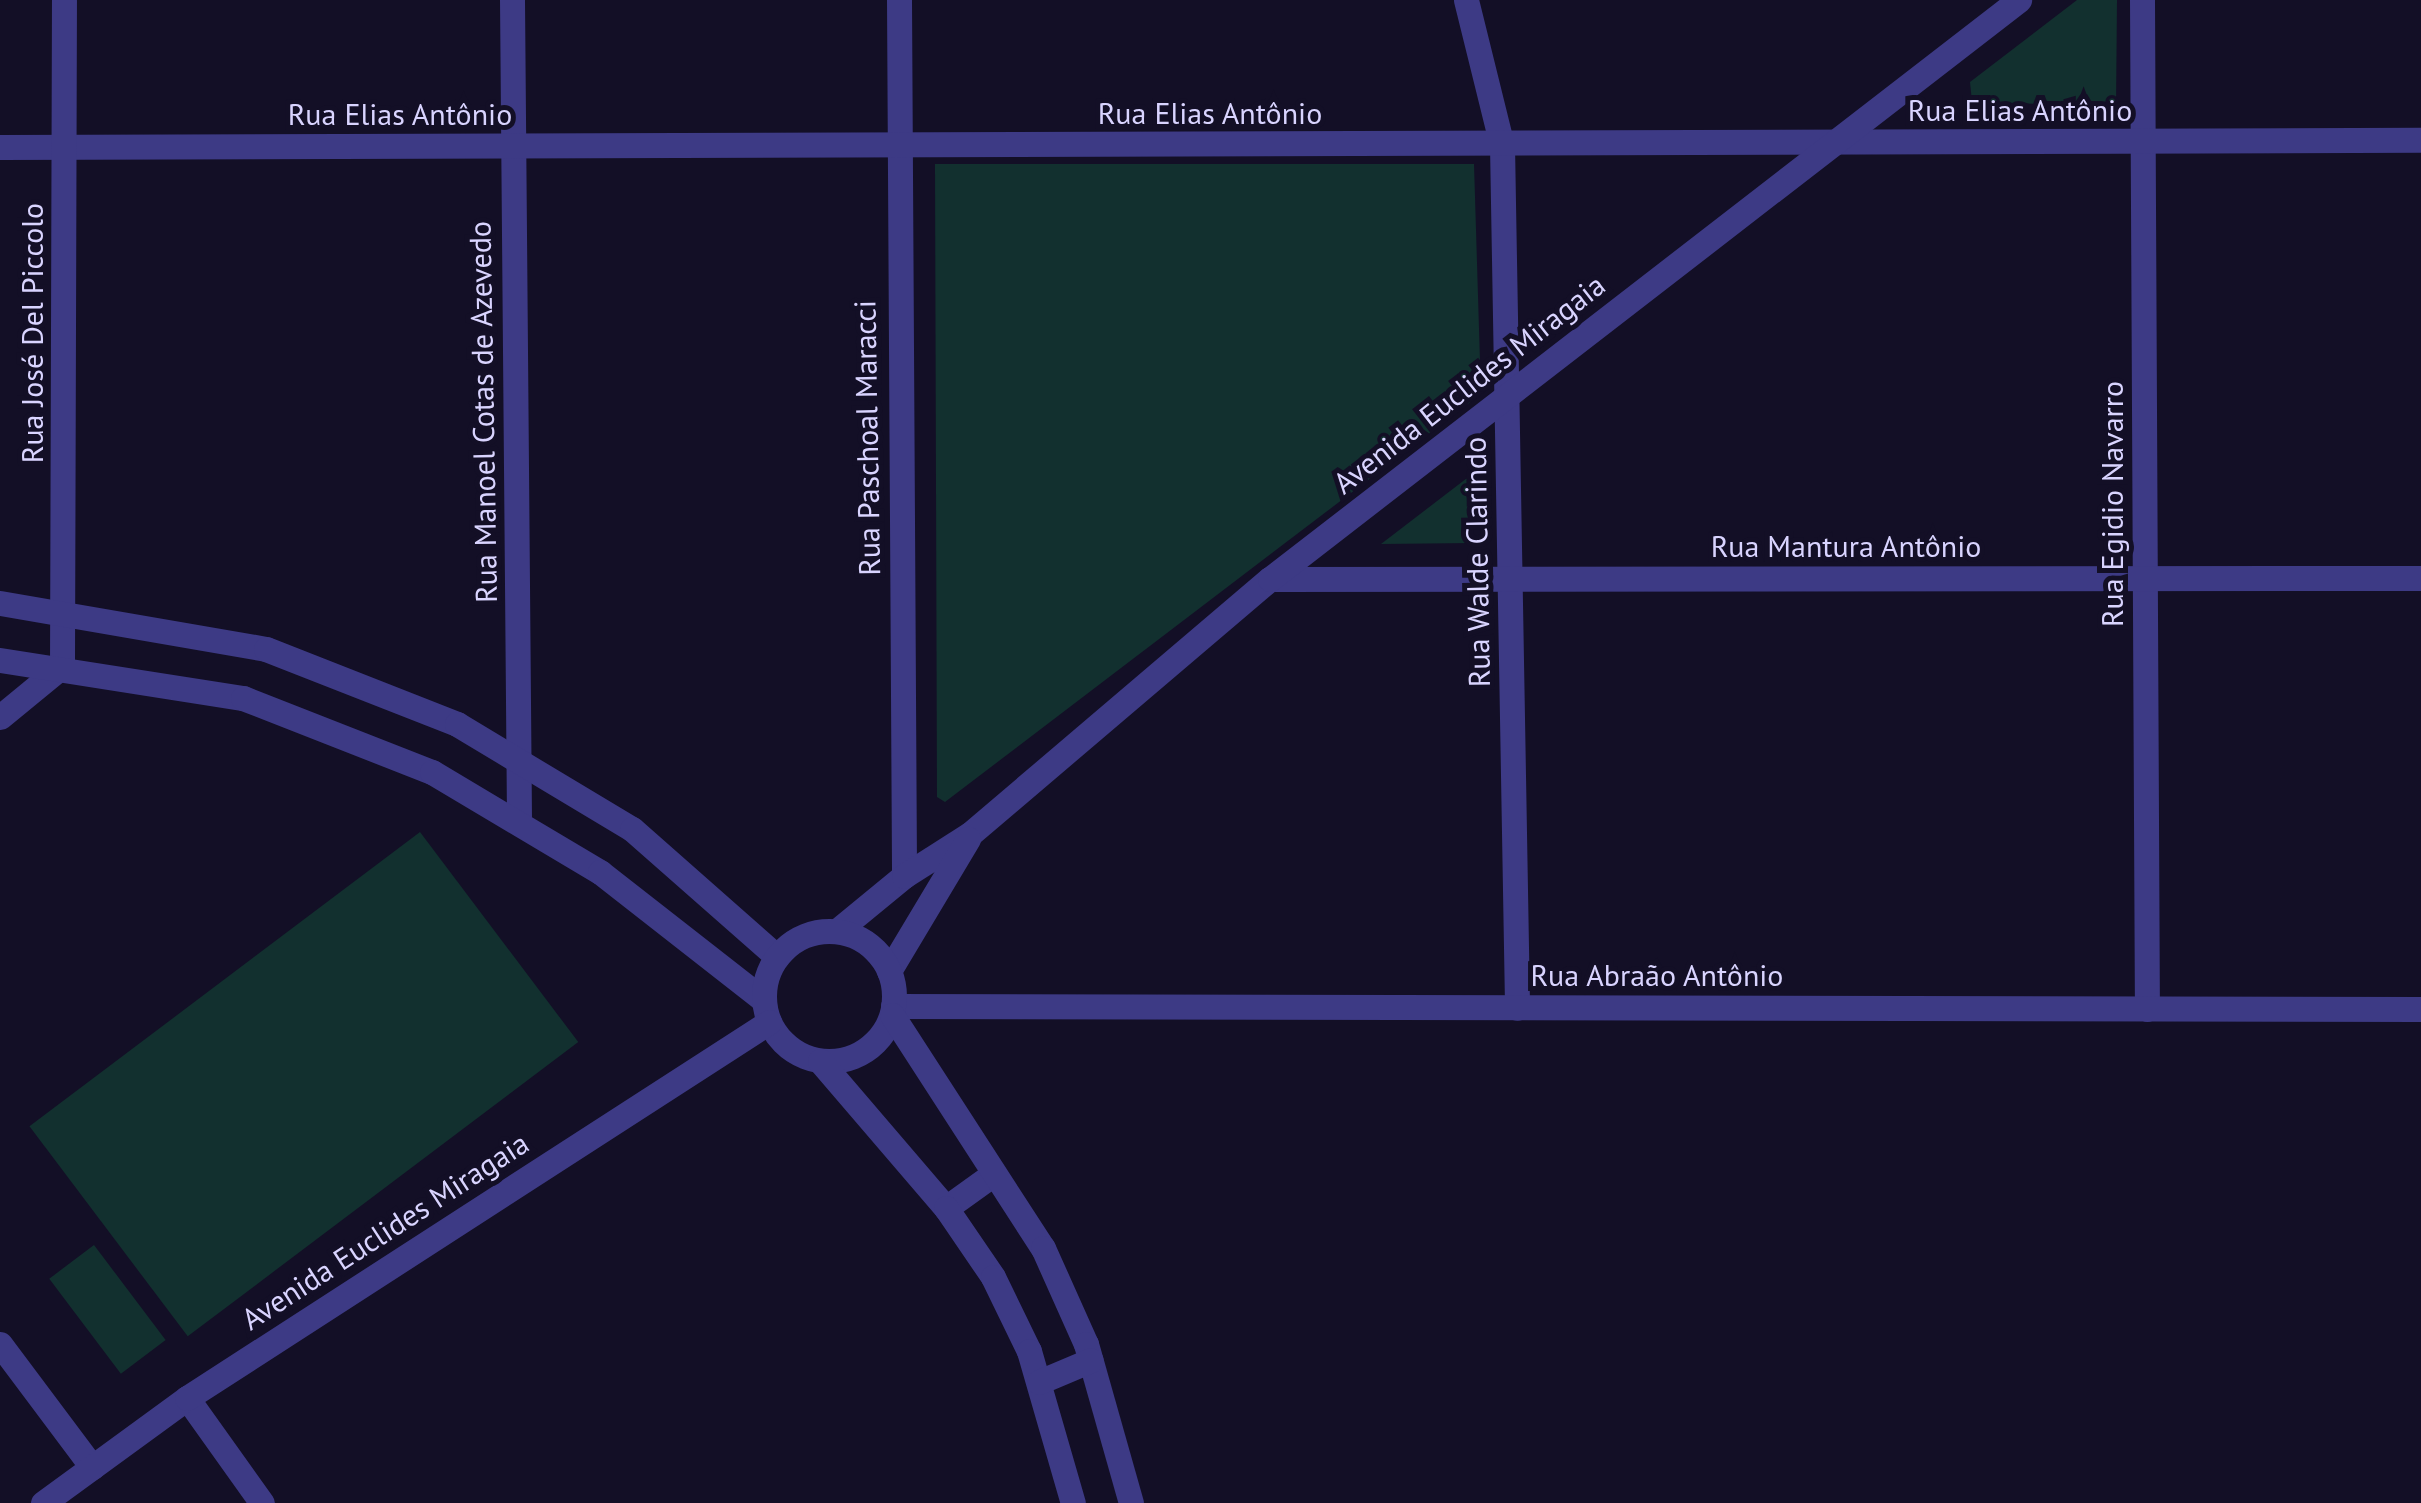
<!DOCTYPE html>
<meta charset="utf-8">
<style>
body{margin:0}
#map{position:relative;width:2421px;height:1503px;overflow:hidden;background:#130f26;font-family:"PT Sans",sans-serif}
div>[style]{position:absolute}
[style*='--x']{left:calc(var(--x)*1px);top:calc(var(--y)*1px);width:calc(var(--w)*1px);rotate:calc(var(--a)*1deg)}
.green>*{inset:0;background:#12302f;transform-origin:0 0}
.minor>*{height:25px;margin:-12.5px;padding:0 12.5px;transform-origin:12.5px;border-radius:12.5px;background:#3d3a85}
.tertiary>*{height:25px;margin:-12.5px;padding:0 12.5px;transform-origin:12.5px;border-radius:12.5px;background:#3d3a85}
.tertiary>.ring{margin:-12.5px;padding:0;box-sizing:content-box;background:none;border:25px solid #3d3a85;border-radius:50%}
span{translate:-50% -50%;white-space:nowrap;text-align:center;line-height:1.15;-webkit-text-stroke:10px #130f26;paint-order:stroke}
.street-label{font-size:30px;color:#d9d4ff}
</style>
<div id="map">
<div class="green">
<div style="clip-path:polygon(2077px 0,2117px 0,2116px 106px,1972px 102px,1970px 82px)"></div>
<div style="clip-path:polygon(935px 164px,1474px 164px,1481px 394px,945px 802px,937px 797px)"></div>
<div style="clip-path:polygon(1471px 475px,1473px 543px,1381px 544px)"></div>
<div style="left:420px;top:832px;width:263px;height:489px;rotate:53deg"></div>
<div style="left:94px;top:1245px;width:119px;height:56px;rotate:53deg"></div>
</div>
<div class="minor">
<div style="--x:512;--y:0;--w:823;--a:89.51"></div>
<div style="--x:899;--y:0;--w:876;--a:89.67"></div>
<div style="--x:1466;--y:0;--w:149;--a:76.1"></div>
<div style="--x:1502;--y:145;--w:863;--a:89"></div>
<div style="--x:2142;--y:0;--w:1009;--a:89.72"></div>
<div style="--x:0;--y:147;--w:2421;--a:-0.17"></div>
<div style="--x:1270;--y:579;--w:1151;--a:-0.05"></div>
<div style="--x:0;--y:717;--w:80;--a:-39.4"></div>
<div style="--x:62;--y:666;--w:666;--a:-89.83"></div>
<div style="--x:837;--y:931;--w:87;--a:-39.4"></div>
<div style="--x:904;--y:876;--w:78;--a:-32.5"></div>
<div style="--x:970;--y:834;--w:394;--a:-40.4"></div>
<div style="--x:1270;--y:579;--w:947;--a:-37.71"></div>
<div style="--x:889;--y:971;--w:154;--a:-59.1"></div>
<div style="--x:893;--y:1006;--w:1528;--a:0.11"></div>
<div style="--x:946;--y:1208;--w:57;--a:-35.7"></div>
<div style="--x:0;--y:1344;--w:154;--a:53.2"></div>
<div style="--x:187;--y:1398;--w:129;--a:54.5"></div>
</div>
<div class="tertiary">
<div style="--x:0;--y:603;--w:270;--a:9.8"></div>
<div style="--x:266;--y:649;--w:205;--a:21.4"></div>
<div style="--x:457;--y:724;--w:204;--a:31"></div>
<div style="--x:632;--y:829;--w:193;--a:41.4"></div>
<div style="--x:0;--y:660;--w:246;--a:8.9"></div>
<div style="--x:243;--y:698;--w:203;--a:21.4"></div>
<div style="--x:432;--y:772;--w:196;--a:30.8"></div>
<div style="--x:600;--y:872;--w:208;--a:38"></div>
<div class="ring" style="left:764px;top:931px;width:105px;height:105px"></div>
<div style="--x:892;--y:1015;--w:278;--a:57.1"></div>
<div style="--x:1043;--y:1248;--w:105;--a:65.9"></div>
<div style="--x:1086;--y:1344;--w:165;--a:74.2"></div>
<div style="--x:820;--y:1061;--w:194;--a:49.4"></div>
<div style="--x:946;--y:1208;--w:83;--a:55.7"></div>
<div style="--x:993;--y:1277;--w:82;--a:64.1"></div>
<div style="--x:1029;--y:1351;--w:158;--a:73.9"></div>
<div style="--x:1039;--y:1382;--w:56;--a:-22.9"></div>
<div style="--x:43;--y:1503;--w:178;--a:-36.1"></div>
<div style="--x:187;--y:1398;--w:693;--a:-32.86"></div>
</div>
<div class="street-label">
<span style="left:2020px;top:110px">Rua Elias Antônio</span>
<span style="left:1210px;top:113px">Rua Elias Antônio</span>
<span style="left:400px;top:114px">Rua Elias Antônio</span>
<span style="left:32px;top:333px;rotate:-90deg">Rua José Del Piccolo</span>
<span style="left:1469px;top:384px;rotate:-38deg">Avenida Euclides Miragaia</span>
<span style="left:483px;top:412px;rotate:-91deg">Rua Manoel Cotas de Azevedo</span>
<span style="left:867px;top:438px;rotate:-91deg">Rua Paschoal Maracci</span>
<span style="left:2112px;top:504px;rotate:-90deg">Rua Egidio Navarro</span>
<span style="left:1846px;top:546px">Rua Mantura Antônio</span>
<span style="left:1477px;top:562px;rotate:-91deg">Rua Walde Clarindo</span>
<span style="left:1657px;top:975px">Rua Abraão Antônio</span>
<span style="left:385px;top:1231px;rotate:-33deg">Avenida Euclides Miragaia</span>
</div>
</div>
